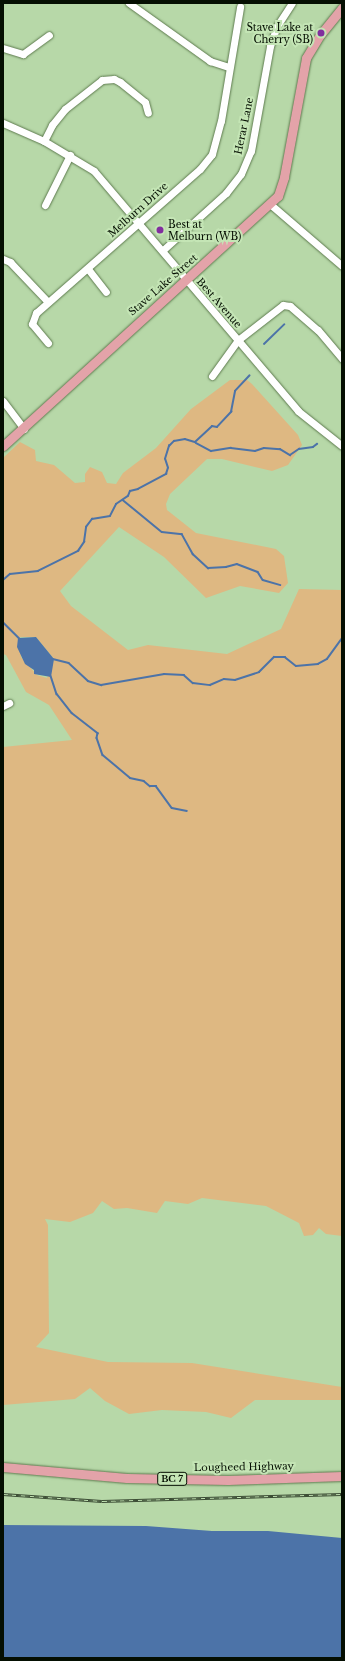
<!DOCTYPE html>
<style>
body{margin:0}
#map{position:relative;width:345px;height:1661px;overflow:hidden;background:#b7d8a8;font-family:"Libre Baskerville",serif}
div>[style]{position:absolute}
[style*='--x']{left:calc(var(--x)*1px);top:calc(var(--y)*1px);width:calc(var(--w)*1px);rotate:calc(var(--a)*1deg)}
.green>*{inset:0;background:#deb882}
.water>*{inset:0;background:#4c73a8}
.stream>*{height:1.5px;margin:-0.75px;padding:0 0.75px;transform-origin:0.75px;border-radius:0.75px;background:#4c73a8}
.roads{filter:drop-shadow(0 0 1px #5e7b4f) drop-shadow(0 0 1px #5e7b4f)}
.minor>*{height:7px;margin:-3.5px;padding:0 3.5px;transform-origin:3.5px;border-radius:3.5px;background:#fff}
.major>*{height:9px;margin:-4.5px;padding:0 4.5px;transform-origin:4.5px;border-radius:4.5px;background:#e3a3a9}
.rail>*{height:3px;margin-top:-1.5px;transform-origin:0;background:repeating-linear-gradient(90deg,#c4e5b5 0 4.5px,#3c4d35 0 9px);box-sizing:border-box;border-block:1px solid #3c4d35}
.dots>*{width:11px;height:11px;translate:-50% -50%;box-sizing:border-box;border:2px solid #c4e5b5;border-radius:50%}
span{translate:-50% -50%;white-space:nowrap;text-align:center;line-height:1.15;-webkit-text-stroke:4px #c4e5b5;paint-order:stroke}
.shield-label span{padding:1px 3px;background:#c4e5b5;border:1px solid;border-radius:3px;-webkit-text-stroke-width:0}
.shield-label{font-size:9px;color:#050f02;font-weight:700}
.poi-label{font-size:10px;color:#050f02}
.right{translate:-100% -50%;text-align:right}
.left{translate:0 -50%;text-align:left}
.street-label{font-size:10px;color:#050f02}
.frame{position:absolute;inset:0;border:4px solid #050f02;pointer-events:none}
</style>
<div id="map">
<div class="green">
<div style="clip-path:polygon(evenodd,230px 380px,247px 380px,252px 384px,298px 435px,302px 445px,288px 465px,272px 471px,222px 459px,207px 459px,170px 494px,166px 504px,167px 510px,196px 533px,276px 549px,284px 556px,288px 583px,279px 593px,240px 586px,206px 598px,164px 557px,119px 527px,60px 591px,71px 606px,128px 650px,148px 645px,227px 654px,281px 629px,299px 589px,342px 590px,342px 1236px,326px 1234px,319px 1228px,313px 1235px,304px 1236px,299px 1223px,266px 1206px,202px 1198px,188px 1204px,165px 1201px,157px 1213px,127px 1208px,114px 1209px,102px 1201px,93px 1213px,70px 1222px,45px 1219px,48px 1225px,49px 1333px,36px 1347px,108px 1362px,192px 1363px,342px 1387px,342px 1400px,255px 1400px,231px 1418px,206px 1412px,162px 1410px,129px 1414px,105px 1401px,90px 1388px,75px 1399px,3px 1405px,3px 747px,72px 740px,49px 705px,26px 692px,6px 655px,3px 654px,3px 458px,20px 442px,35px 450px,36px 461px,54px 465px,75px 483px,85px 482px,85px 474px,90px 467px,102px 472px,107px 483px,116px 484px,123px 473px,156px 448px,191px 409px,230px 380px,20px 637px,36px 637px,54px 659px,47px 678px,37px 675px,21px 657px,20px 637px)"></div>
</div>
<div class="water">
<div style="clip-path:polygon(36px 637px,54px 659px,51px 677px,34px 674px,34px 670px,25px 664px,17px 647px,18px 638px)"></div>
<div style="clip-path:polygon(3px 1525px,146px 1526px,212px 1531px,268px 1531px,342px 1538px,342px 1658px,3px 1658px)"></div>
</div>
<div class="stream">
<div style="--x:264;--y:344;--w:28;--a:-44"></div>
<div style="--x:196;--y:443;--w:17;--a:28"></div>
<div style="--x:211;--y:451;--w:20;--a:-9"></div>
<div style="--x:231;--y:448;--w:24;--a:7"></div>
<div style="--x:255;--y:451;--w:9;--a:-18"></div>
<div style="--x:264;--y:448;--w:16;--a:4"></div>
<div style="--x:280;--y:449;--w:12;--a:31"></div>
<div style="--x:290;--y:455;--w:11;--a:-34"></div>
<div style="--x:299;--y:449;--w:14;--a:-8"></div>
<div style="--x:313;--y:447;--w:5;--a:-37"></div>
<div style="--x:123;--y:500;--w:50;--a:39.4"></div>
<div style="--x:162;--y:532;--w:20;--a:6"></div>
<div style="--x:182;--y:534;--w:23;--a:61"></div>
<div style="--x:193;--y:554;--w:21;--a:43"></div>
<div style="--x:208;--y:568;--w:18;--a:-3"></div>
<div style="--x:226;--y:567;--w:11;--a:-15"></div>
<div style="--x:237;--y:564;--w:22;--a:21"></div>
<div style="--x:258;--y:572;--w:9;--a:58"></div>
<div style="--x:263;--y:580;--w:18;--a:16"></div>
<div style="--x:3;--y:580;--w:9;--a:-41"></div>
<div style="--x:10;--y:574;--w:28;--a:-6"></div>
<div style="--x:38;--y:571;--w:45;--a:-26.6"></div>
<div style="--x:78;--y:551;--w:11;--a:-56"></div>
<div style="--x:84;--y:542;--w:15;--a:-82"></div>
<div style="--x:86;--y:527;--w:10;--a:-53"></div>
<div style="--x:92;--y:519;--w:18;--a:-9"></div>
<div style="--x:110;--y:516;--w:13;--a:-63"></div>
<div style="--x:116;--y:504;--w:14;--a:-34"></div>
<div style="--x:128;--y:496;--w:5;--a:-68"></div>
<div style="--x:130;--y:491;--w:8;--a:-14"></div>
<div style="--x:138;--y:489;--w:32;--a:-28"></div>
<div style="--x:166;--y:474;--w:6;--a:-72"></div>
<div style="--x:168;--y:468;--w:9;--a:-108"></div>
<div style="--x:165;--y:459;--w:14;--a:-73"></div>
<div style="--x:169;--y:446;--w:7;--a:-45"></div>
<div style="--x:174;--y:441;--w:11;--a:-10"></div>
<div style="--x:185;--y:439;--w:10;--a:17"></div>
<div style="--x:195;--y:442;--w:23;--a:-43"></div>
<div style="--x:212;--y:426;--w:5;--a:11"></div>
<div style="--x:217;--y:427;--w:21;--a:-47"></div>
<div style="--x:231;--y:412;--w:21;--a:-79"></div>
<div style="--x:235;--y:391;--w:21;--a:-47"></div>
<div style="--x:3;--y:622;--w:23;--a:45"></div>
<div style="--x:53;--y:659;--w:16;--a:14"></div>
<div style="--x:69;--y:663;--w:26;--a:43"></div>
<div style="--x:88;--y:681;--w:14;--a:17"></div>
<div style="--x:101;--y:685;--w:64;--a:-9.9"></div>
<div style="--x:164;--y:674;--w:20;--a:3"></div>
<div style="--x:184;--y:675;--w:12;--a:42"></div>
<div style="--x:193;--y:683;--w:17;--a:7"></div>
<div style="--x:210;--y:685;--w:15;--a:-23"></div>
<div style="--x:224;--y:679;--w:11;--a:5"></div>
<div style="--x:235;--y:680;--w:25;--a:-18"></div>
<div style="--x:259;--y:672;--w:21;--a:-45"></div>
<div style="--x:274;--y:657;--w:11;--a:0"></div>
<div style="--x:285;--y:657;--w:14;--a:39"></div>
<div style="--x:296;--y:666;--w:22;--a:-5"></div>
<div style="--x:318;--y:664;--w:10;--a:-29"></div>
<div style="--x:327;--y:659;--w:26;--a:-54"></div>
<div style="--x:51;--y:676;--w:19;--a:72"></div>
<div style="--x:57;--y:694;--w:24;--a:52"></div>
<div style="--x:72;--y:713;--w:33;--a:38"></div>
<div style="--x:98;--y:733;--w:5;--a:101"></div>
<div style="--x:97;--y:738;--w:18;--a:71"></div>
<div style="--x:103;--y:755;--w:35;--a:40"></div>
<div style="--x:130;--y:778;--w:14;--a:12"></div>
<div style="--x:144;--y:781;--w:8;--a:40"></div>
<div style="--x:150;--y:786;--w:6;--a:0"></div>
<div style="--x:156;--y:786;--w:27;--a:54"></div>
<div style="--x:172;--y:808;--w:15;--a:11"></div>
</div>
<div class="roads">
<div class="minor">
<div style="--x:129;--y:3;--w:100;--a:35.6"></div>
<div style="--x:210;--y:61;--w:20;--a:18"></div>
<div style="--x:3;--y:48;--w:21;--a:17"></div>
<div style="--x:23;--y:54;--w:32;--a:-36"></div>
<div style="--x:3;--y:123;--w:45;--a:23.7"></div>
<div style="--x:44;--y:141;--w:58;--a:31"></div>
<div style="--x:94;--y:171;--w:315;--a:49.6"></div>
<div style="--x:298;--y:411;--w:56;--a:38.5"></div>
<div style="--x:44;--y:141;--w:18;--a:-63"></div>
<div style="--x:52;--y:125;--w:21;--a:-51"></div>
<div style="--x:65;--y:109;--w:47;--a:-38.1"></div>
<div style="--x:102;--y:80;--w:12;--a:-5"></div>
<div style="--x:114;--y:79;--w:7;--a:27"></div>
<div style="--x:120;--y:82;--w:32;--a:39"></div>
<div style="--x:145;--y:102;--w:11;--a:75"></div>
<div style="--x:270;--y:204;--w:95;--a:40.7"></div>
<div style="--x:45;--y:205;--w:56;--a:-63.4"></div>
<div style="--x:163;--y:250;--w:85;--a:-42.1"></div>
<div style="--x:226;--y:193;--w:24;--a:-52"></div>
<div style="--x:241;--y:174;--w:25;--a:-67"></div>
<div style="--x:251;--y:151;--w:107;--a:-79.7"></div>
<div style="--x:270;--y:46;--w:21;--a:-71"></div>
<div style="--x:277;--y:26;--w:27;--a:-57"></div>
<div style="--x:3;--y:259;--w:8;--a:23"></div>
<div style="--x:10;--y:262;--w:55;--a:46.5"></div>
<div style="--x:88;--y:269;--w:29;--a:52"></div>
<div style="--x:48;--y:343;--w:25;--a:-130"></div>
<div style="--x:32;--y:324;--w:12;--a:-70"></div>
<div style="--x:36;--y:313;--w:218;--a:-41.3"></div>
<div style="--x:200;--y:169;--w:19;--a:-51"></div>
<div style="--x:212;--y:154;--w:34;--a:-75"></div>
<div style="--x:221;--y:121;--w:116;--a:-80.5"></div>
<div style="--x:212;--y:376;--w:44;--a:-54.2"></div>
<div style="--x:238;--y:340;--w:57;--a:-37.9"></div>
<div style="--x:283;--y:305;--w:7;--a:8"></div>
<div style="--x:290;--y:306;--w:37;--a:41"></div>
<div style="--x:318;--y:330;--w:38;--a:50"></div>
<div style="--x:3;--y:401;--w:35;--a:53"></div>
<div style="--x:3;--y:706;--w:7;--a:-27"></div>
</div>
<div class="major">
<div style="--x:3;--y:446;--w:372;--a:-42.3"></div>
<div style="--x:278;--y:196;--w:20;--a:-72"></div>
<div style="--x:284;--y:177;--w:121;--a:-79.5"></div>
<div style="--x:306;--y:58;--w:27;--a:-59"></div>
<div style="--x:320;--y:35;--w:35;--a:-51"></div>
<div style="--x:3;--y:1467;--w:124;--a:5.1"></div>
<div style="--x:127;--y:1478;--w:101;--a:1.1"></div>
<div style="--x:228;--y:1480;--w:114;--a:-2"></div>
</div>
</div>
<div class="rail">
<div style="--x:3;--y:1494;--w:99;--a:4"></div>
<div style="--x:102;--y:1501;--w:240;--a:-1.7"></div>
</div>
<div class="dots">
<div style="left:321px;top:33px;background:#812e9e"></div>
<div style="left:160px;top:230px;background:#812e9e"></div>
</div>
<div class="shield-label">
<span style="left:172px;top:1479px">BC 7</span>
</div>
<div class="poi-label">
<span class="right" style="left:313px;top:33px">Stave Lake at<br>Cherry (SB)</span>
<span class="left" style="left:168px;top:230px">Best at<br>Melburn (WB)</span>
</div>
<div class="street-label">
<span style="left:244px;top:126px;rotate:-78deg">Herar Lane</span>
<span style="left:138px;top:210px;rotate:-42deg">Melburn Drive</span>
<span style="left:163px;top:285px;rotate:-41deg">Stave Lake Street</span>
<span style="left:219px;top:303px;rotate:49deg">Best Avenue</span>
<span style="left:244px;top:1467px;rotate:-1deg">Lougheed Highway</span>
</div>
<div class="frame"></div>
</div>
